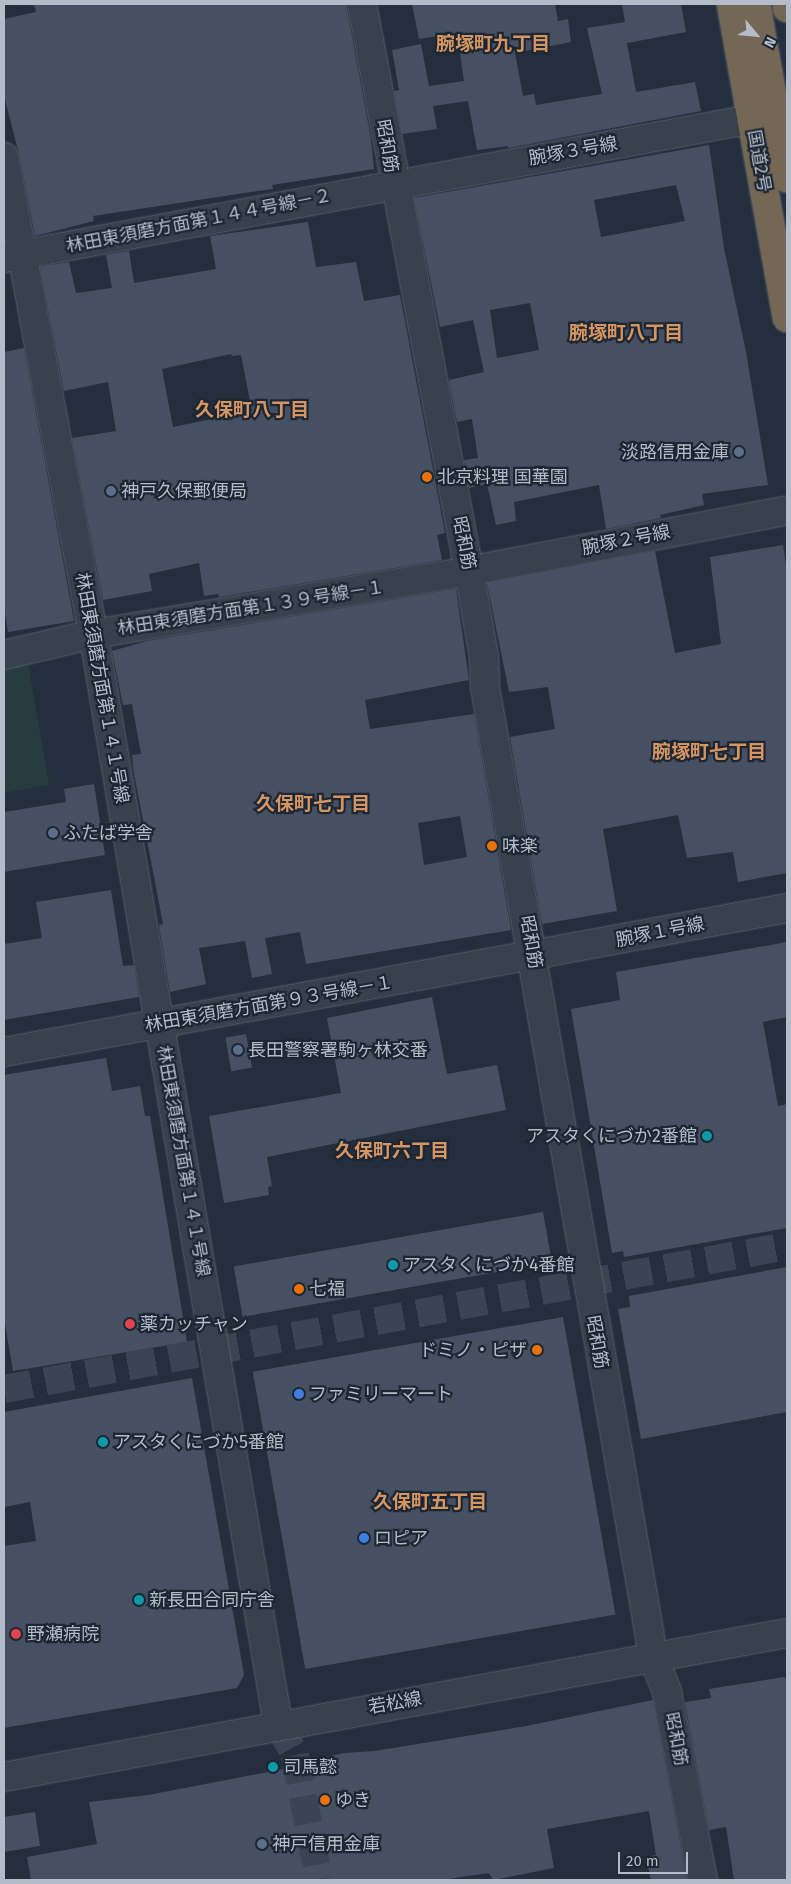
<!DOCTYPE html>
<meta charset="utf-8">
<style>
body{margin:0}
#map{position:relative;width:791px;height:1884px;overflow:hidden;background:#242f3e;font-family:"Fira Sans","Noto Sans JP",sans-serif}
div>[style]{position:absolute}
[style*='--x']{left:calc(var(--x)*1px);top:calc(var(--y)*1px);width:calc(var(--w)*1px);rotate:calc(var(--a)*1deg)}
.green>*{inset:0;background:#263c3f}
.building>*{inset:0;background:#455162;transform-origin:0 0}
.minor-tunnel>*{height:28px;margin-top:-14px;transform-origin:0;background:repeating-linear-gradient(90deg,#3a4453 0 28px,transparent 0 42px)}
.roads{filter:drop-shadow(0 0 1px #565f6c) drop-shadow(0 0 1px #565f6c)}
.minor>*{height:28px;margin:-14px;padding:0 14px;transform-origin:14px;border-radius:14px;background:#38414e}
.highway>*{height:28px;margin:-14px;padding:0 14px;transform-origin:14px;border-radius:14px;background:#746855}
.dots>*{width:14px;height:14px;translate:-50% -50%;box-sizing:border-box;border:2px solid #1d2633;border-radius:50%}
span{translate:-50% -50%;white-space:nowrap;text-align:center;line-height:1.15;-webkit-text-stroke:4.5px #1d2633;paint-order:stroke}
.street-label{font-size:18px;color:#b4bcc9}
.poi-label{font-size:18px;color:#b4bcc9}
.right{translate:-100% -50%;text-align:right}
.left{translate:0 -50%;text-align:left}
.neighbourhood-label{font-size:19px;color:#d59563;font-weight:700}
.frame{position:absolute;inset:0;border:5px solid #b4bcc9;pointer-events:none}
.north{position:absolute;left:731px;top:10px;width:50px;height:50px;-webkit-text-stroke:4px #1d2633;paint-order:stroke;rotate:118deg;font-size:14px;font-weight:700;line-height:20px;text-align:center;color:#b4bcc9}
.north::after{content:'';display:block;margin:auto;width:18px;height:22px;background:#b4bcc9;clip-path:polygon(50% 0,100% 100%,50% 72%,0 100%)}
.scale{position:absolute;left:618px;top:1852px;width:70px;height:22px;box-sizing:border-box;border:2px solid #b4bcc9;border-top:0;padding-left:6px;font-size:15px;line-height:18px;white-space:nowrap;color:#b4bcc9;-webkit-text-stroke:4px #1d2633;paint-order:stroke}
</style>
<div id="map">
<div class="green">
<div style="clip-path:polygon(28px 663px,49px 785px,4px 793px,4px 667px)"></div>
</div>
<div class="building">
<div style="clip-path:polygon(34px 4px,346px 4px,371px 139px,374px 169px,272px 185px,273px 189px,251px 192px,93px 216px,94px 221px,35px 236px,19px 154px,4px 96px,4px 19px,36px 12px)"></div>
<div style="clip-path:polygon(412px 4px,555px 4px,558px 21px,568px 19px,571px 42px,515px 53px,523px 96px,534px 94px,536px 105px,602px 94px,587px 28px,625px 22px,622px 4px,681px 4px,686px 32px,627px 43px,636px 92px,695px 82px,701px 111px,508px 148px,508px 146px,477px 150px,468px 101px,433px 106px,437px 129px,402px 134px,394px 91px,399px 90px,392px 50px,421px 44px,429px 86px,464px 81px,457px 33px,419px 39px)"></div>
<div style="clip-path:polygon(evenodd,709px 145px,724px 248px,746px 352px,768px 485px,702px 494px,704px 505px,660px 515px,661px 518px,606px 529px,599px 485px,514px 502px,516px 521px,496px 525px,487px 484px,469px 488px,464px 460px,478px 458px,472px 419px,457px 422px,449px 380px,484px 372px,473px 320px,440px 327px,414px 198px,709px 145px,676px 185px,685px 221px,601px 237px,594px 200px,676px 185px,709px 145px,530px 303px,539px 350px,497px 358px,490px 310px,530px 303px)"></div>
<div style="clip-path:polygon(evenodd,308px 222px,316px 267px,356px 262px,364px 301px,400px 295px,445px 533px,437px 535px,442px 560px,219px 597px,218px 594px,204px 596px,199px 563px,149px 574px,152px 591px,103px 600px,72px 438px,116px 431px,108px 382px,64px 391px,40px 267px,69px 262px,76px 293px,112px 288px,106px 255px,129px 251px,134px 283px,216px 269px,210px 236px,308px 222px,231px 354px,232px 356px,241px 355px,252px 411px,173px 427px,162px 369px,231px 354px)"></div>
<div style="clip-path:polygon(24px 348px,74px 621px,8px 632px,4px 607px,4px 352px)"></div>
<div style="clip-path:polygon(783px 545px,787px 572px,787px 873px,738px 882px,733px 852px,687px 858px,678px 815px,603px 829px,617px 911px,542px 924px,510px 737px,555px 729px,548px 687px,509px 692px,487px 583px,655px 551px,675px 653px,721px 644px,710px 557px)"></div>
<div style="clip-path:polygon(evenodd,456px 589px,469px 680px,365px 700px,370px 729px,474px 714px,511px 930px,306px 964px,300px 932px,265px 938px,272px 974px,252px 978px,245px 941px,199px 948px,206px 984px,170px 992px,159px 925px,163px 924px,133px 768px,132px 755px,141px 754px,132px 704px,123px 705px,112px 651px,147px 641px,456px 589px,460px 816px,467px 857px,424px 865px,418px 823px,460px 816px)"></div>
<div style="clip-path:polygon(94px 784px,105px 855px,4px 872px,4px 812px,66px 802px,64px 789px)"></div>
<div style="clip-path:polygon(111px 890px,123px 966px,134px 965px,139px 997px,4px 1020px,4px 944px,42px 938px,36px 902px)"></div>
<div style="clip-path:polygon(787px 942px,787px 1017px,763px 1022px,778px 1106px,787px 1104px,787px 1228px,624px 1257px,623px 1251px,612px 1253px,571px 1009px,620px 1000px,616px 972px)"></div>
<div style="clip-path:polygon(432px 997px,447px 1074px,497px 1065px,506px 1110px,267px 1157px,272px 1186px,268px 1187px,269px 1195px,224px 1203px,209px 1116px,341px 1093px,327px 1018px)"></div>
<div style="left:246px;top:1034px;width:34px;height:21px;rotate:80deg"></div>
<div style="clip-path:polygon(106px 1058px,112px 1091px,140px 1086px,145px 1116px,150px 1116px,187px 1342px,13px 1371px,4px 1318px,4px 1075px)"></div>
<div style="left:543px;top:1212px;width:51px;height:314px;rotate:80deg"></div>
<div style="clip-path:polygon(787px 1267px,787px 1412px,641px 1439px,618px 1309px,630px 1307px,629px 1296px)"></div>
<div style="left:563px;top:1317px;width:302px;height:315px;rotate:80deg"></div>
<div style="clip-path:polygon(192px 1378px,244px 1675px,237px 1688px,4px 1728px,4px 1546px,36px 1541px,30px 1502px,4px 1507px,4px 1412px)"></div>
<div style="clip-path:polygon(784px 1677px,787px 1679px,787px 1880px,734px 1880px,726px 1827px,709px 1830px,685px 1702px,711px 1698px,709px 1689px)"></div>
<div style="clip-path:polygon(653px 1700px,687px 1880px,651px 1880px,646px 1857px,656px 1855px,649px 1811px,547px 1829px,554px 1868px,493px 1880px,489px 1873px,441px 1880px,31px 1880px,27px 1857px,97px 1844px,89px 1802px,148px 1795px,310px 1764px,310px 1760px,344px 1753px,375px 1751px,526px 1726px)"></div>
<div style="clip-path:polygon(35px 1812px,40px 1846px,4px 1852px,4px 1817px)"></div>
</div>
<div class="minor-tunnel">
<div style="--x:4;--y:1389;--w:796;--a:-10.35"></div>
<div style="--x:278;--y:1724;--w:35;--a:61"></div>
<div style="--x:295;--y:1755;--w:127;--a:79.1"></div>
</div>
<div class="roads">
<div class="minor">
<div style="--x:362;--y:4;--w:577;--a:79.31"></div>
<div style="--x:469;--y:571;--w:87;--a:80.1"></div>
<div style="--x:484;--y:657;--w:30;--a:88"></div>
<div style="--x:485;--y:687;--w:946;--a:80.14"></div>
<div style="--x:647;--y:1619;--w:38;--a:81"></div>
<div style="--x:653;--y:1657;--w:38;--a:68"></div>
<div style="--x:667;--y:1692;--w:191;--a:79.2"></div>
<div style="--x:4;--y:157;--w:501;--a:79.41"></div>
<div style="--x:96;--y:649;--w:1090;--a:80.39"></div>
<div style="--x:4;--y:258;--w:761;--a:-10.53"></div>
<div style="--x:4;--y:655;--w:92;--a:-13.1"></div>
<div style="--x:94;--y:634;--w:380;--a:-9.5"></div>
<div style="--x:469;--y:571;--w:320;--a:-10.8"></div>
<div style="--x:4;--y:1052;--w:796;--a:-10.42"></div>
<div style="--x:4;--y:1777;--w:796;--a:-10.42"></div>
</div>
<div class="highway">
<div style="--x:731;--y:4;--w:319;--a:79.9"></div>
<div style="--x:756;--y:4;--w:177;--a:79.9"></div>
<div style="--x:787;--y:4;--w:4;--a:90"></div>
</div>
</div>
<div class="dots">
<div style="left:739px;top:452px;background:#5c6f8a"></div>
<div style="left:427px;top:477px;background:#e8710a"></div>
<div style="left:111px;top:491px;background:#5c6f8a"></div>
<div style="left:53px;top:833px;background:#5c6f8a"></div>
<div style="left:492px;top:846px;background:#e8710a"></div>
<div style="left:238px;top:1050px;background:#5c6f8a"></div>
<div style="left:707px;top:1136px;background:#0f9aa8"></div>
<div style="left:393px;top:1265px;background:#0f9aa8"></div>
<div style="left:299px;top:1289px;background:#e8710a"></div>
<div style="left:130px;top:1324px;background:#e0444e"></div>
<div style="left:537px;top:1350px;background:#e8710a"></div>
<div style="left:299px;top:1394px;background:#3f7fe0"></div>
<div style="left:103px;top:1442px;background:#0f9aa8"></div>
<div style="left:364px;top:1538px;background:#3f7fe0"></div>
<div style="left:139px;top:1600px;background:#0f9aa8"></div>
<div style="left:16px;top:1634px;background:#e0444e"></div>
<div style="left:273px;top:1767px;background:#0f9aa8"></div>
<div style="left:325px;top:1800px;background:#e8710a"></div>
<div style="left:262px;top:1844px;background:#5c6f8a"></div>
</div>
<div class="street-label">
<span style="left:387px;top:146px;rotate:80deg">昭和筋</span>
<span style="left:573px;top:151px;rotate:-10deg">腕塚３号線</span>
<span style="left:759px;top:161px;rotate:80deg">国道2号</span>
<span style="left:199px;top:221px;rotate:-11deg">林田東須磨方面第１４４号線－２</span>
<span style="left:626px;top:540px;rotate:-11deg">腕塚２号線</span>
<span style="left:464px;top:543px;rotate:79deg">昭和筋</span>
<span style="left:251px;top:608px;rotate:-9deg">林田東須磨方面第１３９号線－１</span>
<span style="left:102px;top:688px;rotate:80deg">林田東須磨方面第１４１号線</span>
<span style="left:660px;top:932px;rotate:-11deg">腕塚１号線</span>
<span style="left:531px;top:942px;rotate:80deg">昭和筋</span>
<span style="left:269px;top:1004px;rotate:-10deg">林田東須磨方面第９３号線－１</span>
<span style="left:183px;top:1161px;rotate:80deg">林田東須磨方面第１４１号線</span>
<span style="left:597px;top:1342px;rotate:80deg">昭和筋</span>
<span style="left:395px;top:1703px;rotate:-10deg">若松線</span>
<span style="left:676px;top:1739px;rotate:79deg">昭和筋</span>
</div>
<div class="poi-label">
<span class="right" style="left:729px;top:452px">淡路信用金庫</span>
<span class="left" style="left:437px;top:477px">北京料理 国華園</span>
<span class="left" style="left:121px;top:491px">神戸久保郵便局</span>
<span class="left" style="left:63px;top:833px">ふたば学舎</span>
<span class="left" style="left:502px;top:846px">味楽</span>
<span class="left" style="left:248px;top:1050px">長田警察署駒ヶ林交番</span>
<span class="right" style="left:697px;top:1136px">アスタくにづか2番館</span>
<span class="left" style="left:403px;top:1265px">アスタくにづか4番館</span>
<span class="left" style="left:309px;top:1289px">七福</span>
<span class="left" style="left:140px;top:1324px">薬カッチャン</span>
<span class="right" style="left:527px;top:1350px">ドミノ・ピザ</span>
<span class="left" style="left:309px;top:1394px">ファミリーマート</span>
<span class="left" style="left:113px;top:1442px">アスタくにづか5番館</span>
<span class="left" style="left:374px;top:1538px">ロピア</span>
<span class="left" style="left:149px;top:1600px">新長田合同庁舎</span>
<span class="left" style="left:27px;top:1634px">野瀬病院</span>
<span class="left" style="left:283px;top:1767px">司馬懿</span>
<span class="left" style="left:335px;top:1800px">ゆき</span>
<span class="left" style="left:272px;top:1844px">神戸信用金庫</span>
</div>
<div class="neighbourhood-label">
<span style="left:493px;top:44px">腕塚町九丁目</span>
<span style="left:626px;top:333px">腕塚町八丁目</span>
<span style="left:252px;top:410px">久保町八丁目</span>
<span style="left:709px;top:752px">腕塚町七丁目</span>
<span style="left:313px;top:804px">久保町七丁目</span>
<span style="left:392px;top:1151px">久保町六丁目</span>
<span style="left:430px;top:1502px">久保町五丁目</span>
</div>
<div class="frame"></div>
<div class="north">N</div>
<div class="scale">20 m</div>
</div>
